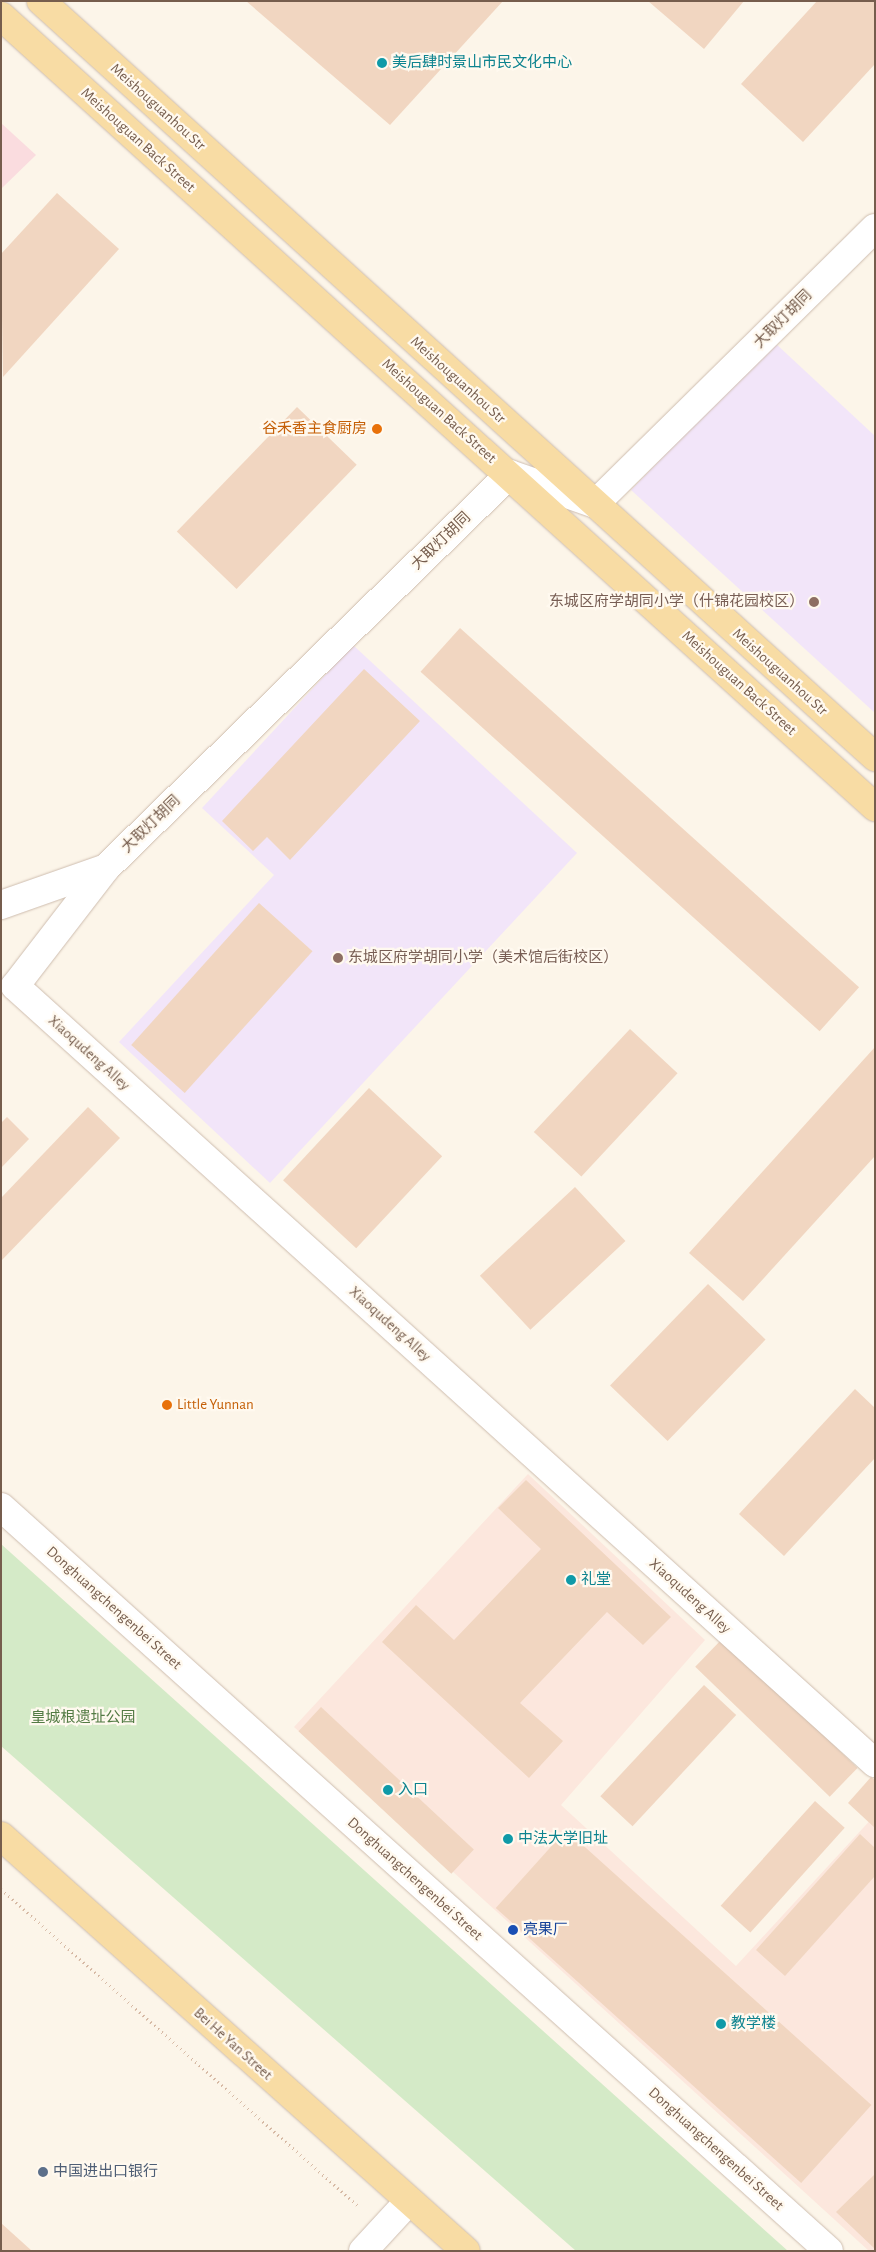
<!DOCTYPE html>
<meta charset="utf-8">
<style>
body{margin:0}
#map{position:relative;width:876px;height:2252px;overflow:hidden;background:#fcf5e9;font-family:"Alegreya Sans","Noto Sans SC",sans-serif}
div>[style]{position:absolute}
[style*='--x']{left:calc(var(--x)*1px);top:calc(var(--y)*1px);width:calc(var(--w)*1px);rotate:calc(var(--a)*1deg)}
.commercial>*{inset:0;background:#fce7dd}
.education>*{inset:0;background:#f2e5f9}
.medical>*{inset:0;background:#fadcdf}
.green>*{inset:0;background:#d4eac7}
.building>*{inset:0;background:#f1d6c1;transform-origin:0 0}
.path>*{height:3px;margin-top:-1.5px;transform-origin:0;background:repeating-linear-gradient(90deg,#d6b9a4 0 1px,transparent 0 5px)}
.roads{filter:drop-shadow(0 0 1px #cebdaf) drop-shadow(0 0 1px #cebdaf)}
.minor>*{height:28px;margin:-14px;padding:0 14px;transform-origin:14px;border-radius:14px;background:#fff}
.major>*{height:28px;margin:-14px;padding:0 14px;transform-origin:14px;border-radius:14px;background:#f8dca4}
.dots>*{width:14px;height:14px;translate:-50% -50%;box-sizing:border-box;border:2px solid #fff9ef;border-radius:50%}
span{translate:-50% -50%;white-space:nowrap;text-align:center;line-height:1.15;-webkit-text-stroke:4.5px #fff9ef;paint-order:stroke}
.culture-label{font-size:15px;color:#0d838f}
.left{translate:0 -50%;text-align:left}
.street-label{font-size:15px;color:#765d4d}
.food-label{font-size:15px;color:#c56008}
.right{translate:-100% -50%;text-align:right}
.education-label{font-size:15px;color:#785e54}
.park-label{font-size:15px;color:#537b44}
.transit-label{font-size:15px;color:#164399}
.service-label{font-size:15px;color:#4e5e75}
.frame{position:absolute;inset:0;border:2px solid #765d4d;pointer-events:none}
</style>
<div id="map">
<div class="commercial">
<div style="clip-path:polygon(528px 1474px,705px 1640px,561px 1805px,736px 1966px,875px 1815px,875px 2251px,869px 2251px,294px 1727px)"></div>
</div>
<div class="education">
<div style="clip-path:polygon(774px 342px,875px 436px,875px 713px,631px 490px)"></div>
<div style="clip-path:polygon(353px 645px,577px 853px,270px 1183px,119px 1042px,274px 875px,202px 808px)"></div>
</div>
<div class="medical">
<div style="clip-path:polygon(1px 123px,36px 155px,1px 189px)"></div>
</div>
<div class="green">
<div style="clip-path:polygon(1px 1544px,788px 2251px,576px 2251px,1px 1746px)"></div>
</div>
<div class="building">
<div style="clip-path:polygon(246px 1px,503px 1px,390px 125px)"></div>
<div style="clip-path:polygon(648px 1px,744px 1px,704px 49px)"></div>
<div style="clip-path:polygon(817px 1px,875px 1px,875px 64px,803px 142px,741px 84px)"></div>
<div style="clip-path:polygon(57px 193px,119px 249px,3px 377px,1px 254px)"></div>
<div style="left:297px;top:407px;width:83px;height:173px;rotate:44deg"></div>
<div style="left:460px;top:628px;width:537px;height:59px;rotate:42deg"></div>
<div style="clip-path:polygon(364px 669px,420px 721px,290px 860px,267px 837px,253px 851px,222px 821px)"></div>
<div style="left:259px;top:903px;width:72px;height:191px;rotate:42deg"></div>
<div style="left:630px;top:1029px;width:65px;height:141px;rotate:43deg"></div>
<div style="clip-path:polygon(875px 1047px,875px 1156px,743px 1301px,689px 1253px)"></div>
<div style="left:369px;top:1088px;width:100px;height:126px;rotate:43deg"></div>
<div style="clip-path:polygon(88px 1107px,120px 1138px,1px 1261px,1px 1198px)"></div>
<div style="clip-path:polygon(7px 1117px,29px 1139px,1px 1168px,1px 1123px)"></div>
<div style="left:575px;top:1187px;width:74px;height:130px;rotate:47deg"></div>
<div style="left:708px;top:1284px;width:80px;height:141px;rotate:44deg"></div>
<div style="clip-path:polygon(855px 1389px,875px 1408px,875px 1458px,784px 1556px,739px 1514px)"></div>
<div style="clip-path:polygon(526px 1480px,671px 1617px,643px 1645px,607px 1612px,520px 1703px,563px 1741px,529px 1778px,382px 1642px,416px 1605px,454px 1640px,541px 1549px,498px 1508px)"></div>
<div style="left:723px;top:1638px;width:187px;height:40px;rotate:44deg"></div>
<div style="left:704px;top:1685px;width:44px;height:152px;rotate:43deg"></div>
<div style="left:321px;top:1707px;width:209px;height:33px;rotate:43deg"></div>
<div style="clip-path:polygon(871px 1777px,875px 1780px,875px 1828px,848px 1803px)"></div>
<div style="left:815px;top:1801px;width:40px;height:141px;rotate:42deg"></div>
<div style="left:566px;top:1830px;width:411px;height:105px;rotate:42deg"></div>
<div style="clip-path:polygon(860px 1834px,875px 1848px,875px 1876px,785px 1976px,756px 1950px)"></div>
<div style="clip-path:polygon(875px 2174px,875px 2249px,836px 2212px)"></div>
<div style="clip-path:polygon(1px 2223px,32px 2251px,1px 2251px)"></div>
</div>
<div class="path">
<div style="--x:1;--y:1889;--w:480;--a:41.6"></div>
</div>
<div class="roads">
<div class="minor">
<div style="--x:106;--y:868;--w:149;--a:127.6"></div>
<div style="--x:15;--y:986;--w:1159;--a:42.1"></div>
<div style="--x:1;--y:905;--w:111;--a:-19.4"></div>
<div style="--x:106;--y:868;--w:564;--a:-44.28"></div>
<div style="--x:510;--y:474;--w:90;--a:19.4"></div>
<div style="--x:595;--y:504;--w:393;--a:-44.6"></div>
<div style="--x:1;--y:1507;--w:1113;--a:41.94"></div>
<div style="--x:363;--y:2251;--w:68;--a:-47.4"></div>
</div>
<div class="major">
<div style="--x:41;--y:1;--w:1126;--a:42.19"></div>
<div style="--x:1;--y:16;--w:1179;--a:42.15"></div>
<div style="--x:1;--y:1836;--w:623;--a:41.75"></div>
</div>
</div>
<div class="dots">
<div style="left:382px;top:63px;background:#0f9aa8"></div>
<div style="left:377px;top:429px;background:#e8710a"></div>
<div style="left:814px;top:602px;background:#8d6e63"></div>
<div style="left:338px;top:958px;background:#8d6e63"></div>
<div style="left:167px;top:1405px;background:#e8710a"></div>
<div style="left:571px;top:1580px;background:#0f9aa8"></div>
<div style="left:388px;top:1790px;background:#0f9aa8"></div>
<div style="left:508px;top:1839px;background:#0f9aa8"></div>
<div style="left:513px;top:1930px;background:#1a4fb4"></div>
<div style="left:721px;top:2024px;background:#0f9aa8"></div>
<div style="left:43px;top:2172px;background:#5c6f8a"></div>
</div>
<div class="culture-label">
<span class="left" style="left:392px;top:63px">美后肆时景山市民文化中心</span>
<span class="left" style="left:581px;top:1580px">礼堂</span>
<span class="left" style="left:398px;top:1790px">入口</span>
<span class="left" style="left:518px;top:1839px">中法大学旧址</span>
<span class="left" style="left:731px;top:2024px">教学楼</span>
</div>
<div class="street-label">
<span style="left:158px;top:107px;rotate:42deg">Meishouguanhou Str</span>
<span style="left:138px;top:140px;rotate:42deg">Meishouguan Back Street</span>
<span style="left:783px;top:319px;rotate:-45deg">大取灯胡同</span>
<span style="left:458px;top:380px;rotate:42deg">Meishouguanhou Str</span>
<span style="left:439px;top:411px;rotate:42deg">Meishouguan Back Street</span>
<span style="left:441px;top:541px;rotate:-44deg">大取灯胡同</span>
<span style="left:780px;top:672px;rotate:42deg">Meishouguanhou Str</span>
<span style="left:739px;top:683px;rotate:42deg">Meishouguan Back Street</span>
<span style="left:151px;top:824px;rotate:-44deg">大取灯胡同</span>
<span style="left:89px;top:1053px;rotate:42deg">Xiaoqudeng Alley</span>
<span style="left:390px;top:1324px;rotate:42deg">Xiaoqudeng Alley</span>
<span style="left:690px;top:1596px;rotate:42deg">Xiaoqudeng Alley</span>
<span style="left:114px;top:1608px;rotate:42deg">Donghuangchengenbei Street</span>
<span style="left:415px;top:1879px;rotate:42deg">Donghuangchengenbei Street</span>
<span style="left:233px;top:2044px;rotate:42deg">Bei He Yan Street</span>
<span style="left:716px;top:2149px;rotate:42deg">Donghuangchengenbei Street</span>
</div>
<div class="food-label">
<span class="right" style="left:367px;top:429px">谷禾香主食厨房</span>
<span class="left" style="left:177px;top:1405px">Little Yunnan</span>
</div>
<div class="education-label">
<span class="right" style="left:804px;top:602px">东城区府学胡同小学（什锦花园校区）</span>
<span class="left" style="left:348px;top:958px">东城区府学胡同小学（美术馆后街校区）</span>
</div>
<div class="park-label">
<span style="left:83px;top:1718px">皇城根遗址公园</span>
</div>
<div class="transit-label">
<span class="left" style="left:523px;top:1930px">亮果厂</span>
</div>
<div class="service-label">
<span class="left" style="left:53px;top:2172px">中国进出口银行</span>
</div>
<div class="frame"></div>
</div>
